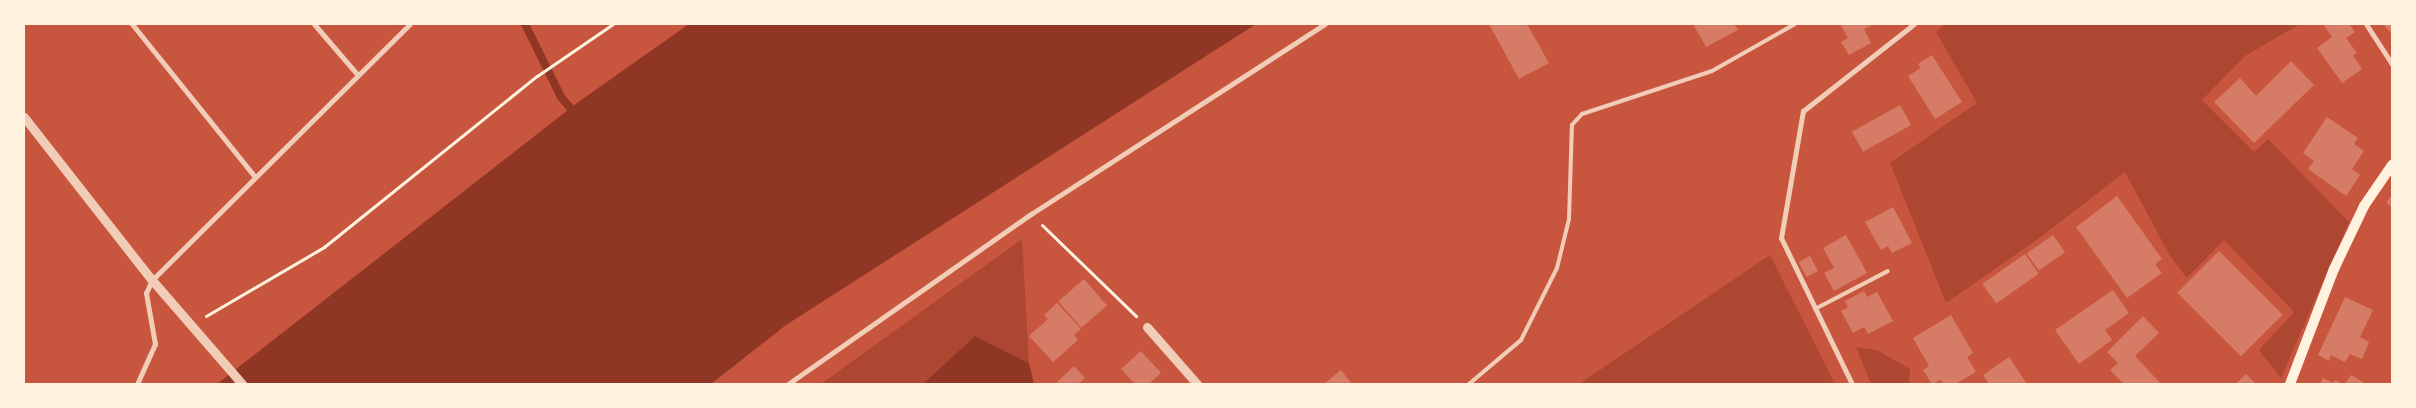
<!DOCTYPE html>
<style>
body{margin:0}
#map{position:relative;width:2416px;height:408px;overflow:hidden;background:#c8553d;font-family:Montserrat,sans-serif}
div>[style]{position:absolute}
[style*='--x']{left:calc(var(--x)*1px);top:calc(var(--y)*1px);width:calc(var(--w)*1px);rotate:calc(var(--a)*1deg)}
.green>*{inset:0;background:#ae4732}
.water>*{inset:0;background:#8f3625}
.stream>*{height:8px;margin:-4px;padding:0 4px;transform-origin:4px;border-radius:4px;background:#8f3625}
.building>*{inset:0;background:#d67c66;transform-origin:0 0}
.path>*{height:3px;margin:-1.5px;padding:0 1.5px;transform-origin:1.5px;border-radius:1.5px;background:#fff3e0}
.service>*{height:4px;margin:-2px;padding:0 2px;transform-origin:2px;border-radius:2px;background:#f1ccb7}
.minor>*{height:5px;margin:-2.5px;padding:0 2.5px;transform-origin:2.5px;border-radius:2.5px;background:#f1ccb7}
.tertiary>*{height:9px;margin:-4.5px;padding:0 4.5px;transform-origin:4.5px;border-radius:4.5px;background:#f1ccb7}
.secondary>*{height:10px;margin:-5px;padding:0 5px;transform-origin:5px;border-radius:5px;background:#fff3e0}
span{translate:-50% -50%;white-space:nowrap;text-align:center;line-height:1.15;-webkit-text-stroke:4.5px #fff3e0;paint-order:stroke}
.frame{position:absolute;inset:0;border:25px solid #fff3e0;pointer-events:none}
</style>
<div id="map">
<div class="green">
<div style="clip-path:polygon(1945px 24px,2300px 24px,2245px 56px,2202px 100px,2254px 152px,2268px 139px,2349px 222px,2281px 378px,2259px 350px,2294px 312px,2224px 240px,2187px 278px,2170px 256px,2125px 172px,2038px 239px,1946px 303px,1890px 163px,1977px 103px,1936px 32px)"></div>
<div style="clip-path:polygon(1022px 239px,1029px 363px,975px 336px,923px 384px,821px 384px)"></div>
<div style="clip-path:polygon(1770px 255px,1835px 384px,1579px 384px)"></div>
<div style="clip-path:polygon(1856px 347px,1877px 350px,1910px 369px,1909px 384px,1871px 384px)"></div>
</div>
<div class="water">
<div style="clip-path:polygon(689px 24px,1256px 24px,786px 325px,711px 384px,217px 384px,577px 103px)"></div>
<div style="clip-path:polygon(975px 336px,1029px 363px,1034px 384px,923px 384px)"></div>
</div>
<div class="stream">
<div style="--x:525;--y:24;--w:81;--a:63.7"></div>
<div style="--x:561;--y:97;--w:23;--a:50"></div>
</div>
<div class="building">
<div style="clip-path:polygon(1489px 24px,1527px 24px,1549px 63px,1519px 79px)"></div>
<div style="clip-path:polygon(1693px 24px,1734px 24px,1738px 30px,1706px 47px)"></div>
<div style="clip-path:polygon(1840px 24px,1874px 24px,1864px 29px,1871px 43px,1849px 55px,1841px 42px,1848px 38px)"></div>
<div style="clip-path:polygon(2323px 24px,2349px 24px,2355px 32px,2346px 38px,2357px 53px,2353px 56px,2362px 69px,2342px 83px,2317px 48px,2332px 37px)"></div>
<div style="clip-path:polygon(2383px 24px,2392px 24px,2392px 34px)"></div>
<div style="clip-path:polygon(1932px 55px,1962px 102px,1935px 119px,1908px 76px,1921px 68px,1918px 64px)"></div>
<div style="clip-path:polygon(2291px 61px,2314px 85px,2254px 143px,2214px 102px,2240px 78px,2256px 96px)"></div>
<div style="left:1900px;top:105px;width:23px;height:55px;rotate:61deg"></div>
<div style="clip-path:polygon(2327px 117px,2358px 138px,2354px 144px,2364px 151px,2352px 169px,2360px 175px,2346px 196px,2308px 169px,2314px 161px,2303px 153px)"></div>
<div style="clip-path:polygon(2392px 195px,2392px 208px,2386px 202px)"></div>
<div style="clip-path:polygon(2117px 196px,2162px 259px,2155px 264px,2162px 273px,2127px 298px,2076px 227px)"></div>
<div style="clip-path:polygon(1893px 207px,1912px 243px,1892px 253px,1888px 246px,1881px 250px,1865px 222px)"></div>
<div style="clip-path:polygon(1846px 235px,1867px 273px,1834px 291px,1824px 273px,1834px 268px,1823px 248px)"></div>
<div style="left:2053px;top:235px;width:21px;height:32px;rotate:55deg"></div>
<div style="left:2219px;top:251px;width:90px;height:59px;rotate:45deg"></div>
<div style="left:2025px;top:254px;width:24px;height:52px;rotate:55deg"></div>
<div style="left:1810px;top:256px;width:17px;height:13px;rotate:62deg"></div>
<div style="left:1084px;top:279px;width:35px;height:34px;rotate:49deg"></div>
<div style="clip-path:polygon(2113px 290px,2129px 313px,2105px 330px,2112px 340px,2079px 364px,2055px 330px)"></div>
<div style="clip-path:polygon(1864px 291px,1867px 297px,1877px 292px,1893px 321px,1868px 334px,1864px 327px,1853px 333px,1841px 311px,1848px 307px,1845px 301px)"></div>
<div style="clip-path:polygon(2345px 297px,2373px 310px,2360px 337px,2369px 342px,2362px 359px,2350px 354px,2345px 362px,2331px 355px,2329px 361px,2318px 355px)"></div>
<div style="clip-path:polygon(1057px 303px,1081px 329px,1074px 335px,1078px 340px,1053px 362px,1029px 336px,1048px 319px,1044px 315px)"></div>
<div style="clip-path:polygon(1951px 315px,1973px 353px,1967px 357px,1976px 372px,1955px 384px,1943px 384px,1941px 380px,1932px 384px,1923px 370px,1929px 366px,1913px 338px)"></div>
<div style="clip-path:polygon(2143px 316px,2159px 333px,2135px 356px,2161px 384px,2124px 384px,2110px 370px,2118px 363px,2107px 352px)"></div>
<div style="clip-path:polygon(1141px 351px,1161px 373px,1149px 384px,1135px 384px,1121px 369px)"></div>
<div style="clip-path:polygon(2009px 357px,2027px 384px,1989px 384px,1983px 375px)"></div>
<div style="clip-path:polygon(1074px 366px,1085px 378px,1078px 384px,1059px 384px,1057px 382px)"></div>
<div style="clip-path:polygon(1341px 370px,1352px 384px,1324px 384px)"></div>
<div style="clip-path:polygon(2246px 374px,2256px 384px,2235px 384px)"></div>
<div style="clip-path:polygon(2351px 375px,2366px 384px,2345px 384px)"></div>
<div style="clip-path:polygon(2323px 378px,2333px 383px,2335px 380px,2343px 384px,2320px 384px)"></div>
</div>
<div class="path">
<div style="--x:1042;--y:225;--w:131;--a:44.1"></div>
<div style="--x:206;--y:316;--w:137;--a:-30.3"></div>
<div style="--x:324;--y:247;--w:273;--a:-38.8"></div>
<div style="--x:537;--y:76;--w:92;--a:-34.4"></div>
</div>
<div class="service">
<div style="--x:1815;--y:309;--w:82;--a:-27.5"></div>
<div style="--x:1469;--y:384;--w:68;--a:-40.2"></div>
<div style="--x:1521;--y:340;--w:80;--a:-63.4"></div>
<div style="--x:1557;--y:268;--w:50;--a:-76.2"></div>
<div style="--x:1569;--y:219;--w:94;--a:-88.2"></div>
<div style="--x:1572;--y:125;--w:15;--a:-48"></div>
<div style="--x:1582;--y:114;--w:137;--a:-18.3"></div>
<div style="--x:1712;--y:71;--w:95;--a:-29.5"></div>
</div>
<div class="minor">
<div style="--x:132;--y:24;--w:195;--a:51.2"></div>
<div style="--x:314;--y:24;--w:66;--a:49.3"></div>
<div style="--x:2366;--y:24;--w:48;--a:57"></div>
<div style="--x:137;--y:384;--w:44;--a:-65.8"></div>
<div style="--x:155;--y:344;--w:52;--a:-100"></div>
<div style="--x:146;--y:293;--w:14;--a:-65"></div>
<div style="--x:152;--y:280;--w:363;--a:-44.8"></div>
<div style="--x:788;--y:384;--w:297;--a:-35"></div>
<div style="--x:1031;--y:214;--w:350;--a:-32.9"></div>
<div style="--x:1852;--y:384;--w:162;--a:-115.9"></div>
<div style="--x:1781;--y:238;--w:129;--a:-80.2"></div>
<div style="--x:1803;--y:111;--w:141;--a:-38.1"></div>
</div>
<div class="tertiary">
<div style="--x:24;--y:117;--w:207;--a:51.9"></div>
<div style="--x:152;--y:280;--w:138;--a:49.1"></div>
<div style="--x:1147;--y:327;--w:76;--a:48.7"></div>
</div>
<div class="secondary">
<div style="--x:2290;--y:384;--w:123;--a:-69.1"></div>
<div style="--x:2334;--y:269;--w:70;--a:-64.5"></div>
<div style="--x:2364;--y:206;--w:50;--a:-55.7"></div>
</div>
<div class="frame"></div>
</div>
